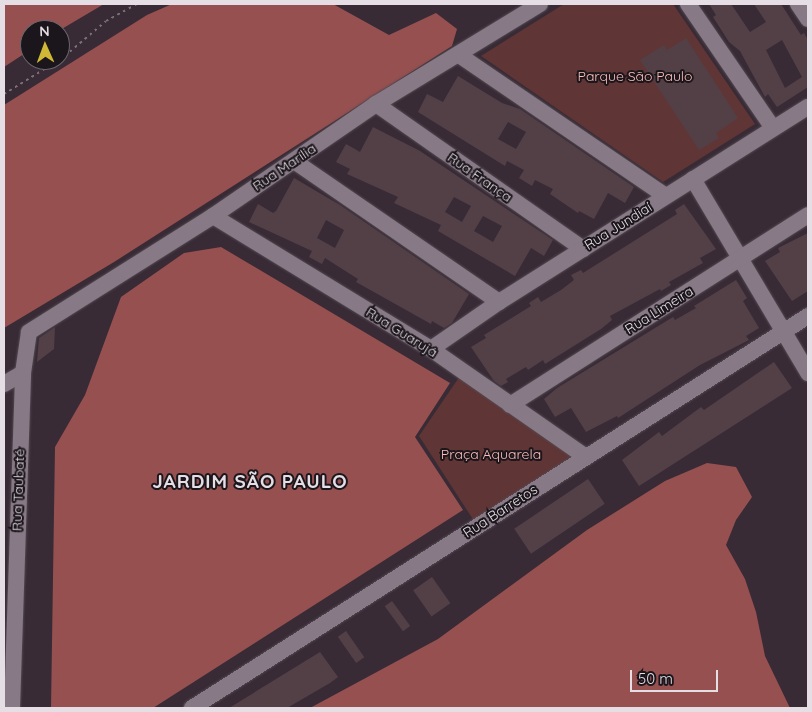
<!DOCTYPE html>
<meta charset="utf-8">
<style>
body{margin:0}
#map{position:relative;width:812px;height:712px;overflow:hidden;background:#382b36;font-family:Quicksand,sans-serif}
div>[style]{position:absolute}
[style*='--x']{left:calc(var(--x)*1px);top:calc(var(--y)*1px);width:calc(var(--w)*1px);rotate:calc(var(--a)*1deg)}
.green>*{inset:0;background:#603535}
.forest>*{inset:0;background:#975050}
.building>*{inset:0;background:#524046;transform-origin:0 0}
.path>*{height:2px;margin-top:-1px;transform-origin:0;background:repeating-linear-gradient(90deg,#7c707a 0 2.5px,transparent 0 6.5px)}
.roads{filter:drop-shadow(0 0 1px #534952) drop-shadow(0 0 1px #534952)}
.minor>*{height:16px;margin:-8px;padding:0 8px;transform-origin:8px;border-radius:8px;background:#877985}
span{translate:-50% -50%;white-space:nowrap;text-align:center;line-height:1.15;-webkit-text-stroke:4px #1b161b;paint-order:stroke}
.park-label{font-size:14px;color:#fdbdba}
.street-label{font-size:14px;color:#e6dee5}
.district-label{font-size:19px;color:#e6dee5;font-weight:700;letter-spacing:1px}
.frame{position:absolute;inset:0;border:5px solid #e6dee5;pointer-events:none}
.north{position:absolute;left:20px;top:20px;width:50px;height:50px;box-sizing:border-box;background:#1b161b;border:1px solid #6c666c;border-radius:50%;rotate:358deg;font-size:14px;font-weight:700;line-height:20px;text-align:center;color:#e6dee5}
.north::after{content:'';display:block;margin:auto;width:18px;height:22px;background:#d0b837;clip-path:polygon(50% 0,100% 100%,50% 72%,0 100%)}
.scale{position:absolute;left:630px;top:670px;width:88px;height:22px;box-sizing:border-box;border:2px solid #e6dee5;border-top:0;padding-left:6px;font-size:15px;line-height:18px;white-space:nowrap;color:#e6dee5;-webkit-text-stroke:4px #1b161b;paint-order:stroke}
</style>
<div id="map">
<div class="green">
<div style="clip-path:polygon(564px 4px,673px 4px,755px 124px,663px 182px,481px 56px)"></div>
<div style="clip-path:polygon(462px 373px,583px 456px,476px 524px,419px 436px)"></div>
</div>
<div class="forest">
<div style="clip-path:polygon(4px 4px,104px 4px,60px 30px,30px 30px,30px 50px,4px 67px)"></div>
<div style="clip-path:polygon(172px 4px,333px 4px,389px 35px,436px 13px,457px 29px,452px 46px,114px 262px,4px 328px,4px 105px,147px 15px)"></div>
<div style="clip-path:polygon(221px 247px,450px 383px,415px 437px,463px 510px,153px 708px,51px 708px,55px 447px,85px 395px,121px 297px,184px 253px)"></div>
<div style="clip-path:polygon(707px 463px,736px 467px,752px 497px,736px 520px,726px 545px,745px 579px,756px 612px,765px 656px,790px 708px,310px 708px,438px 639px,587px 530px,665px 481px)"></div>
</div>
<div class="building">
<div style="clip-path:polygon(evenodd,709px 4px,731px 4px,750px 32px,766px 22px,754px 4px,781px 4px,801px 35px,804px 33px,808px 40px,808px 87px,777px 107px,768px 94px,765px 97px,740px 51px,729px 42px,713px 17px,716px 15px,709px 4px,782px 40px,802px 77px,785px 88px,766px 50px,782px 40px)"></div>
<div style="clip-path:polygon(686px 38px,738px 118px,716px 133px,719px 138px,699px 150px,640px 60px,664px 45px,667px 50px)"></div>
<div style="clip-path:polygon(evenodd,458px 76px,502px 103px,520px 109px,634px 187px,625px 203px,608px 193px,594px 219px,579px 211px,578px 213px,550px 194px,553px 189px,535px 180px,532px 186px,519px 178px,524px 170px,507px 161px,505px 166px,418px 112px,427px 94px,443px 102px,458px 76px,508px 122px,526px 132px,516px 149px,498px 139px,508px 122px)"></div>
<div style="clip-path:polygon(evenodd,373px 127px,420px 151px,553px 240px,544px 256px,531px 248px,515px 276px,438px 231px,441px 225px,394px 203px,398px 197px,347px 174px,350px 169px,336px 162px,346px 144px,360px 152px,373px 127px,454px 197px,471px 206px,462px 222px,445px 212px,454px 197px,373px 127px,483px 216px,502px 226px,493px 242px,474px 231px,483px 216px)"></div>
<div style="clip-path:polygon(evenodd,294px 178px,340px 205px,469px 294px,452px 323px,444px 328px,432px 321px,431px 324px,356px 282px,358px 279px,325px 258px,322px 264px,309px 257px,312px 251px,249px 222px,258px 204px,273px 213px,276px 211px,294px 178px,326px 220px,344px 230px,335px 248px,317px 238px,326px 220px)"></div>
<div style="clip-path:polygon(684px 204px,716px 249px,700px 258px,703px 263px,669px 282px,671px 285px,661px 291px,660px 289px,610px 316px,612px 320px,601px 329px,545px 364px,543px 360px,528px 370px,526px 367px,506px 379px,508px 382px,501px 386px,494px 381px,471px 347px,486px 338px,484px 335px,531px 306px,529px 303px,538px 297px,541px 302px,561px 290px,574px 280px,571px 275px,581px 270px,583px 273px,677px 214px,675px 210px)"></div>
<div style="clip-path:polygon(808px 233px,808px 291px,792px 301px,765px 261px,780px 252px,778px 248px)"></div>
<div style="clip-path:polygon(736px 280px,747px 298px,743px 301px,759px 328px,746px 336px,749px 340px,700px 365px,618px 418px,617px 416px,586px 432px,571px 408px,555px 417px,544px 399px,557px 388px,673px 317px,675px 320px,696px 308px,694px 306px)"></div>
<div style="clip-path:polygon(55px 327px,54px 349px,37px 362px,39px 338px)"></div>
<div style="clip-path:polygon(774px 362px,792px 388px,639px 486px,622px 460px,659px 432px,662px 436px,701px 407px,704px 410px)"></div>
<div style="left:588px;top:479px;width:30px;height:89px;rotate:56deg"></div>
<div style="left:432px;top:577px;width:32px;height:23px;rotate:55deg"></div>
<div style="left:392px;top:601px;width:31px;height:9px;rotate:54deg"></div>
<div style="left:346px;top:631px;width:32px;height:10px;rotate:55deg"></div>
<div style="clip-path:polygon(320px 652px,338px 677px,330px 683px,287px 708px,229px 708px)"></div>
</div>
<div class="path">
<div style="--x:60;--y:60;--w:60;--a:-40.3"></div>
<div style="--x:106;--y:21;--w:35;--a:-29"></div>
<div style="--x:4;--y:94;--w:65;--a:-31.7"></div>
</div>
<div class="roads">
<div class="minor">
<div style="--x:688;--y:4;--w:150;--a:55.6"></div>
<div style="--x:798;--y:4;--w:18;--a:56"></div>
<div style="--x:459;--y:55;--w:250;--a:34.3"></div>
<div style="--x:376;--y:104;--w:253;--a:35"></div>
<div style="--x:294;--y:161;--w:249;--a:34.5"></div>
<div style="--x:693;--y:179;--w:226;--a:59.3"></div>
<div style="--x:213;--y:216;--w:255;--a:31.4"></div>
<div style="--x:431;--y:349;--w:189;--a:34.9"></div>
<div style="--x:431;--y:349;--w:83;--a:-34.7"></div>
<div style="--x:499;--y:302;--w:365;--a:-32.3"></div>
<div style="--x:4;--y:384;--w:22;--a:-30"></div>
<div style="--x:510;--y:405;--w:353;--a:-32.5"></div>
<div style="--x:12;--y:708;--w:335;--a:-88.1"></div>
<div style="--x:23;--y:373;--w:41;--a:-81.7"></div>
<div style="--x:29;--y:332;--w:218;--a:-32.2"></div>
<div style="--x:213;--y:216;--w:198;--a:-34.5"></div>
<div style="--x:376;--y:104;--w:192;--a:-31.4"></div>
<div style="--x:192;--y:708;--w:730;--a:-32.47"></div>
</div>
</div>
<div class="park-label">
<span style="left:635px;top:76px">Parque São Paulo</span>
<span style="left:491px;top:454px">Praça Aquarela</span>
</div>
<div class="street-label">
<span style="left:284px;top:167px;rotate:-34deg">Rua Marília</span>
<span style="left:480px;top:177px;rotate:35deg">Rua França</span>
<span style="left:618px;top:226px;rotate:-32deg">Rua Jundiaí</span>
<span style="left:659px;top:310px;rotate:-32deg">Rua Limeira</span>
<span style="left:402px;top:332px;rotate:32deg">Rua Guarujá</span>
<span style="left:18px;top:490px;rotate:-88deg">Rua Taubaté</span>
<span style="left:500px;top:511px;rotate:-33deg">Rua Barretos</span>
</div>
<div class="district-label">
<span style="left:250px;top:482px">JARDIM SÃO PAULO</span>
</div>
<div class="frame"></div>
<div class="north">N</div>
<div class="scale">50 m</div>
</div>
